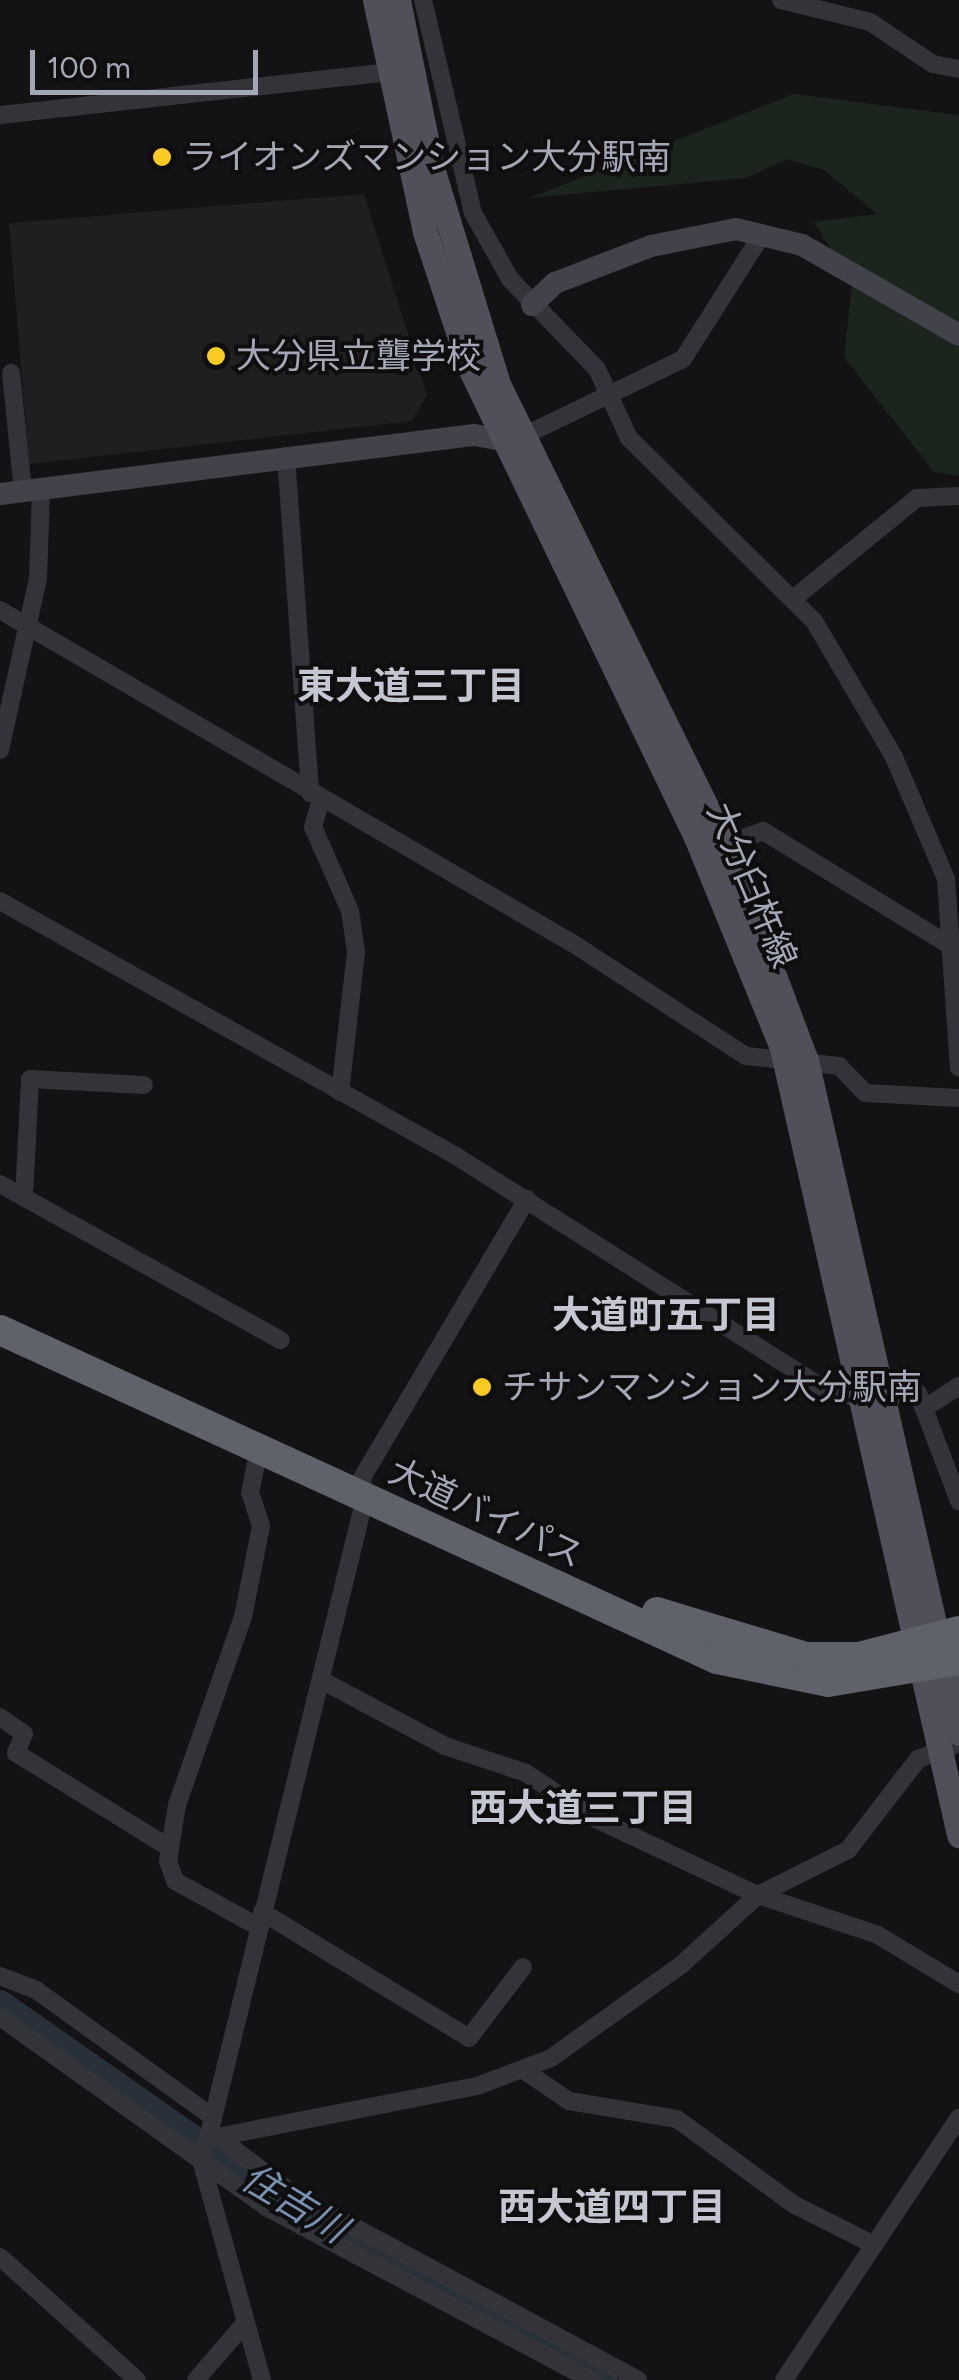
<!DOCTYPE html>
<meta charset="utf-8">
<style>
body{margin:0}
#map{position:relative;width:959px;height:2380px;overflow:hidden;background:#131214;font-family:Figtree,"Noto Sans JP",sans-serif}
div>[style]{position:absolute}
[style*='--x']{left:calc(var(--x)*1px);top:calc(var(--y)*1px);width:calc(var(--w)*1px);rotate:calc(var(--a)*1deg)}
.built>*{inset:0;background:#1f1e21}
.green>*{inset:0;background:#1c241e}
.river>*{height:28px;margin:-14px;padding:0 14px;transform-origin:14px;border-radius:14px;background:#283039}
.street>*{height:18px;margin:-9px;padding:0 9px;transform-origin:9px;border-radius:9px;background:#33343a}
.secondary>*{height:22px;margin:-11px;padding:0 11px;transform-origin:11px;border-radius:11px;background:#41424a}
.primary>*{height:25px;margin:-12.5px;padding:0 12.5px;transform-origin:12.5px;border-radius:12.5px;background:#4f5059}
.highway>*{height:30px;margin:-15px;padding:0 15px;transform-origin:15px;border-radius:15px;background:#5f616b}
.dots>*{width:28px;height:28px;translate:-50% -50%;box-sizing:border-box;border:5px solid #0e0e0f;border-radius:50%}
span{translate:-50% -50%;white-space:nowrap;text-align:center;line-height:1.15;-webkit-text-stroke:8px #0e0e0f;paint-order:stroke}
.poi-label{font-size:35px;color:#a3a7b6}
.left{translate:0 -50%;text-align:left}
.street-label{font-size:35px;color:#a3a7b6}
.neighbourhood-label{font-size:38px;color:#c4c6d1;font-weight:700}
.water-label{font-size:38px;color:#7891b3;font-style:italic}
.scale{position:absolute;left:30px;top:50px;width:228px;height:45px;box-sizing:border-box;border:5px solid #a3a7b6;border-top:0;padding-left:12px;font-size:30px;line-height:35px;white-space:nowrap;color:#a3a7b6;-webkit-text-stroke:8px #0e0e0f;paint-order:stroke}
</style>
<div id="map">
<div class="built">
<div style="clip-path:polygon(364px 194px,427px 395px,412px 421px,29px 464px,9px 223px)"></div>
</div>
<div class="green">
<div style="clip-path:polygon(794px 94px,959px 115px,959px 476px,934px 472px,844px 357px,852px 284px,814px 222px,877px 214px,824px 170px,787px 159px,746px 178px,529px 198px)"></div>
</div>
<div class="river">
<div style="--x:0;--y:2004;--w:354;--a:35"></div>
<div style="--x:290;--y:2207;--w:358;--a:28.9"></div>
</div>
<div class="street">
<div style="--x:423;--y:0;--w:219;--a:76.8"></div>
<div style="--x:473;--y:213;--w:76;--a:60.7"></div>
<div style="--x:510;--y:279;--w:125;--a:46"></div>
<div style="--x:597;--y:369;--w:76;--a:65.1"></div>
<div style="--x:629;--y:438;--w:260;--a:44.7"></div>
<div style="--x:814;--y:621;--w:158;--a:59.5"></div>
<div style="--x:894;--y:757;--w:133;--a:66.9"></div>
<div style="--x:946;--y:879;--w:189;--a:86.1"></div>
<div style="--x:781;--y:0;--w:92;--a:13.9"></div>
<div style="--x:870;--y:22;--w:76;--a:33.7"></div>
<div style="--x:933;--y:64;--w:26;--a:11"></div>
<div style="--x:0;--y:115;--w:390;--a:-6.3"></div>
<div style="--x:11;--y:373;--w:120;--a:84.2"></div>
<div style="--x:517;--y:439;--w:184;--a:-25.7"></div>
<div style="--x:683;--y:359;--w:149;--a:-57.6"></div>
<div style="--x:286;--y:456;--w:338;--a:85.9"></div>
<div style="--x:793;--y:599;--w:160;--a:-39.2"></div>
<div style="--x:917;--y:498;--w:42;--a:-2.7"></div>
<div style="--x:0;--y:610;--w:668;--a:30.21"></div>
<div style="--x:577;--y:946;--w:202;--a:33.1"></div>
<div style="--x:746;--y:1056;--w:94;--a:6.1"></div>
<div style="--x:839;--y:1066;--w:37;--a:46"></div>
<div style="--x:865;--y:1093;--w:94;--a:3"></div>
<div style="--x:0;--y:750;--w:176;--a:-77.5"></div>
<div style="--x:38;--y:578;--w:87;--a:-88"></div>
<div style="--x:321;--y:799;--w:29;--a:106"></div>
<div style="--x:313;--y:827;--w:92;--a:66.2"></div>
<div style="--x:350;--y:911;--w:41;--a:81.7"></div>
<div style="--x:356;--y:952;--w:141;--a:96.5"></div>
<div style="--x:725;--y:845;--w:40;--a:-20.2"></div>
<div style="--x:763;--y:831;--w:220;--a:31.5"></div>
<div style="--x:0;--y:901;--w:522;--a:29.21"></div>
<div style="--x:456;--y:1156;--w:436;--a:32.3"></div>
<div style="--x:825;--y:1389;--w:38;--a:15"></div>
<div style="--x:862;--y:1399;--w:56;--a:-6.1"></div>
<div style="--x:918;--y:1393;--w:116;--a:69.2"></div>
<div style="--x:0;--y:1184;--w:321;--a:29.1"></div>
<div style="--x:24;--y:1198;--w:119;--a:-87.1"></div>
<div style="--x:30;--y:1079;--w:114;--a:3"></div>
<div style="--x:928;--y:1406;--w:37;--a:-33"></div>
<div style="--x:321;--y:1680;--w:140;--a:28"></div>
<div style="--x:445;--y:1746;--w:85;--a:18.4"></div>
<div style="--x:526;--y:1773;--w:82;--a:33.5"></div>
<div style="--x:594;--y:1818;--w:181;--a:25.2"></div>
<div style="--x:758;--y:1895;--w:126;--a:18.4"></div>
<div style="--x:878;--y:1935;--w:95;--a:31.2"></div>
<div style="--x:0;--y:1717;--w:29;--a:35"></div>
<div style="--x:24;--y:1734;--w:21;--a:113"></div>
<div style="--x:16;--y:1753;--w:181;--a:31.7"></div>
<div style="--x:262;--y:1912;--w:242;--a:31.3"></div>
<div style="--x:469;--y:2038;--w:89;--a:-52.7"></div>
<div style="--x:259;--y:1927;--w:96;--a:-151.3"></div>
<div style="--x:175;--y:1881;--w:21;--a:-109"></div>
<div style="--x:168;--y:1861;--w:57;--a:-80.9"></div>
<div style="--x:177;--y:1805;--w:199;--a:-70.7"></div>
<div style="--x:243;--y:1617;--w:93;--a:-78.8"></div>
<div style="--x:261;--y:1526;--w:35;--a:-108"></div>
<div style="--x:250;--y:1493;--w:45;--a:-78.4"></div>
<div style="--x:0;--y:1976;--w:39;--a:21"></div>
<div style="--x:36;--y:1990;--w:218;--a:35.7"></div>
<div style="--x:0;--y:2017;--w:327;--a:35.5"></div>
<div style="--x:266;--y:2207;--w:369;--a:28"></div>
<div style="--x:525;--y:2071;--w:53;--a:34.3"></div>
<div style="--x:569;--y:2101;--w:109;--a:9.5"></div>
<div style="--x:677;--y:2119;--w:144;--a:36.2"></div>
<div style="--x:793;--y:2204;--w:91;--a:26.8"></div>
<div style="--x:210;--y:2131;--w:104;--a:37.2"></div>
<div style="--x:293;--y:2194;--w:392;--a:28.3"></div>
<div style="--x:217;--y:2137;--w:265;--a:-11.1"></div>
<div style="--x:477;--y:2086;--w:79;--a:-20.7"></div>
<div style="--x:551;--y:2058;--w:160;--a:-35.6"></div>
<div style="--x:681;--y:1965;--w:104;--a:-42.3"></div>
<div style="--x:758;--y:1895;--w:101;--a:-26.6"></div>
<div style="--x:848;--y:1850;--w:115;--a:-52.4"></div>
<div style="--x:918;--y:1759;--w:44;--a:-21.3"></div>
<div style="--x:0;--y:2257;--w:184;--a:41.9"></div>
<div style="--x:196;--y:2380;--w:75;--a:-49.3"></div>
<div style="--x:262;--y:2380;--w:225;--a:-105.5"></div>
<div style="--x:202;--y:2163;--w:685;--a:-76.23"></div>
<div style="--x:365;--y:1498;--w:20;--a:-99"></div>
<div style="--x:362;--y:1478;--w:324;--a:-59.4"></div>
<div style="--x:784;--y:2380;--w:315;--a:-56.3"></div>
</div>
<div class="secondary">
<div style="--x:532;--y:305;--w:32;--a:-44"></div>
<div style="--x:555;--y:283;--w:103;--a:-21.1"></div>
<div style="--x:651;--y:246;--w:87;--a:-11.3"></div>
<div style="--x:736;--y:229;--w:68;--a:13.6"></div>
<div style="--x:802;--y:245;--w:181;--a:29.8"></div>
<div style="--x:0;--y:494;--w:478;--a:-7.1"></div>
<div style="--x:474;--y:435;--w:27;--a:10"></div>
</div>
<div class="primary">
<div style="--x:375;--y:0;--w:237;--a:77.8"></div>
<div style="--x:425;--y:232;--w:143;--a:71.7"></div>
<div style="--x:470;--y:368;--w:521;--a:64.27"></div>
<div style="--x:696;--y:837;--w:228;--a:67.8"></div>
<div style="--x:782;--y:1048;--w:807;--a:77.32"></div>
<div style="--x:398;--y:0;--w:171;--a:78.6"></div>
<div style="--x:432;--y:168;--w:226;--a:73"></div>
<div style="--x:498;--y:384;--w:514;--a:63.78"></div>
<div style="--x:725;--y:845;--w:230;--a:69.4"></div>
<div style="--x:806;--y:1060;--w:690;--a:77.19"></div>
</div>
<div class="highway">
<div style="--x:0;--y:1330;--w:789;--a:24.65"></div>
<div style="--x:717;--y:1659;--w:113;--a:11.7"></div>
<div style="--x:828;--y:1682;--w:133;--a:-9.5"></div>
<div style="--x:657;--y:1612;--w:156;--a:16.8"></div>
<div style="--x:806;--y:1657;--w:53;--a:0"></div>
<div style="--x:859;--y:1657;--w:103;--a:-14.6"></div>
</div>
<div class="dots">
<div style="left:162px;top:157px;background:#fccb23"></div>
<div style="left:216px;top:356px;background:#fccb23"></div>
<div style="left:482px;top:1387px;background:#fccb23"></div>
</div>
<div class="poi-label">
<span class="left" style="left:182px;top:157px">ライオンズマンション大分駅南</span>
<span class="left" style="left:236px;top:356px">大分県立聾学校</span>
<span class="left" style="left:502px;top:1387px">チサンマンション大分駅南</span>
</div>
<div class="street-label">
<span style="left:752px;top:885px;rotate:67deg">大分臼杵線</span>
<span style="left:486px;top:1513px;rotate:25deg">大道バイパス</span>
</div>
<div class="neighbourhood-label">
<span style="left:411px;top:687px">東大道三丁目</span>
<span style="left:666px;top:1316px">大道町五丁目</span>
<span style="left:583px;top:1809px">西大道三丁目</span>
<span style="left:612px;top:2208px">西大道四丁目</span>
</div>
<div class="water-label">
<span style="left:294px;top:2204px;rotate:31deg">住吉川</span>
</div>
<div class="scale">100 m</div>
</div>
